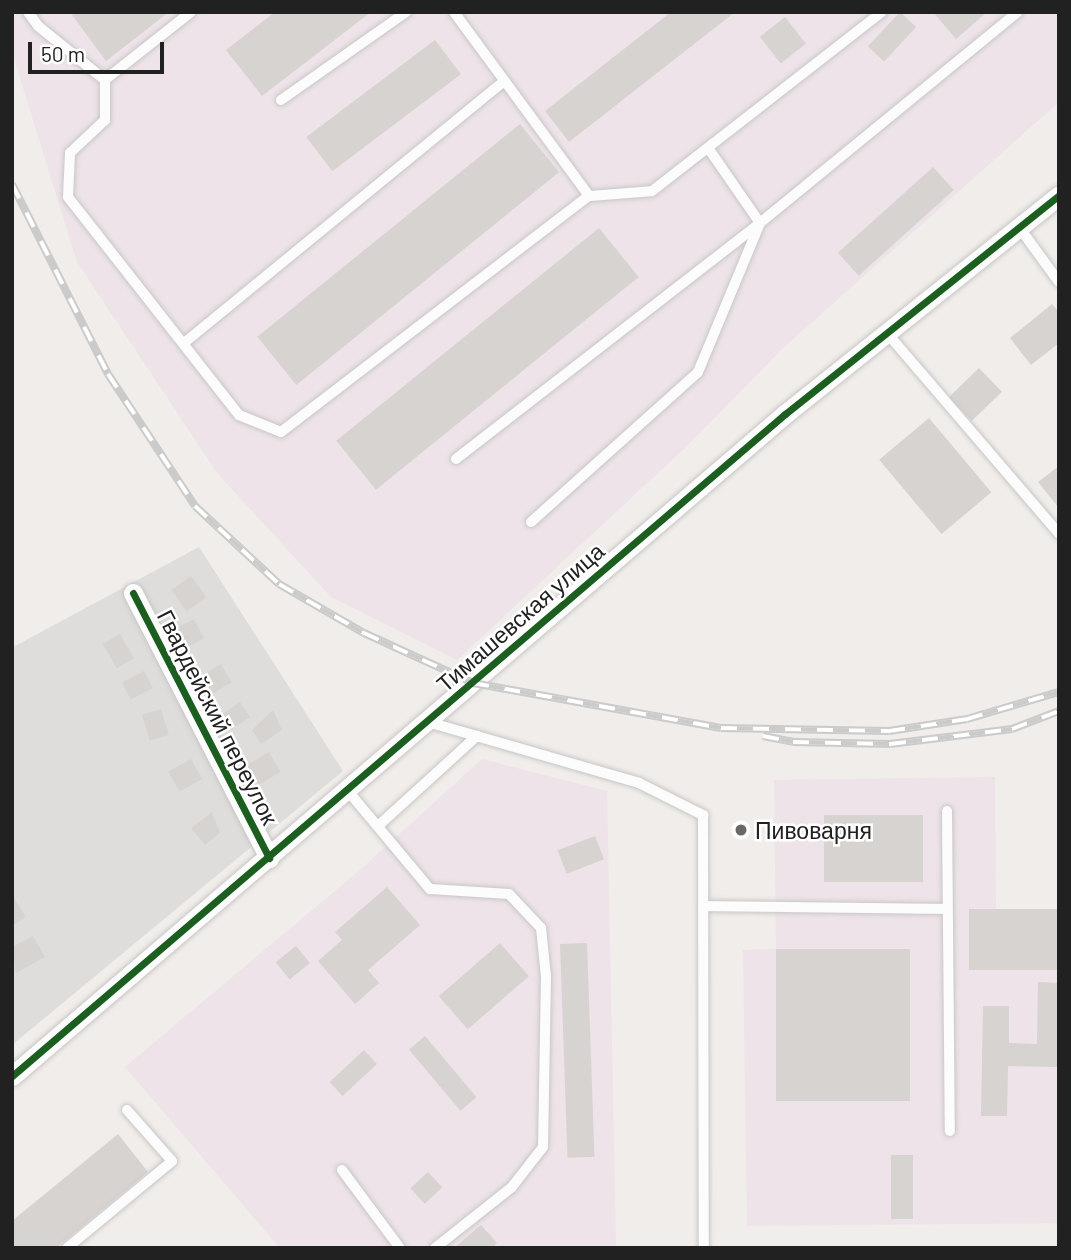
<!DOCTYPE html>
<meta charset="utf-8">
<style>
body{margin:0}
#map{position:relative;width:1071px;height:1260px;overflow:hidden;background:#f0edea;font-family:Barlow,sans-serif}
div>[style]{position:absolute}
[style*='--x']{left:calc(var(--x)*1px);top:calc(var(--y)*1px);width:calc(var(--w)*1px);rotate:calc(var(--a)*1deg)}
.residential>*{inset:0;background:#dfdddb}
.industrial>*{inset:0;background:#ede3e9}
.building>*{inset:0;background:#d7d3d1;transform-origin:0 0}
.roads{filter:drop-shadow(0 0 2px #c8c7c6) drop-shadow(0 0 2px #c8c7c6)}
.lane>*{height:10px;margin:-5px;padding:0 5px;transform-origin:5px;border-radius:5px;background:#fdfcfc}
.street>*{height:19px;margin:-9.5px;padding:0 9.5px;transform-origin:9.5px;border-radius:9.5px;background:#fdfcfc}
.rail>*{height:8px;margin-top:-4px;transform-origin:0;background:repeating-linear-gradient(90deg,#fff 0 16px,#cbcbcb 0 32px);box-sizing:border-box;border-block:2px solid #cbcbcb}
.cycleway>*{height:7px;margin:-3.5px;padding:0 3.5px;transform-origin:3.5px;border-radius:3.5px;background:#1b5e20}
.dots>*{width:19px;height:19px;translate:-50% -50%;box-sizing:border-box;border:4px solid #fff;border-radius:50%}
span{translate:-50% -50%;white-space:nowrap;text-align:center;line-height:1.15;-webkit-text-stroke:5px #fff;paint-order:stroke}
.street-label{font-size:23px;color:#212121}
.poi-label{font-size:23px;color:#212121}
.left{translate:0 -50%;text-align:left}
.frame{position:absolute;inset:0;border:14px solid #212121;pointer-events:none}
.scale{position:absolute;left:28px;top:42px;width:136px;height:32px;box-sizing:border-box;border:4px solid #212121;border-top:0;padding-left:9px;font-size:21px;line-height:24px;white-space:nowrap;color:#212121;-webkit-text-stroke:5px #fff;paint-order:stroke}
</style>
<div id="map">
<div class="residential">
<div style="clip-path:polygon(199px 547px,343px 771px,12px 1045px,12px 641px,15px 646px)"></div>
</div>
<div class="industrial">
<div style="clip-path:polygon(12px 12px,1059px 12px,1059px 102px,782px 349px,689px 444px,457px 660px,331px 597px,218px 474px,77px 262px,12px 52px)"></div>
<div style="clip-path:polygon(482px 759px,607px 791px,616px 1248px,280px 1248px,125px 1067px,360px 870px)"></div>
<div style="clip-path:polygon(995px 777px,996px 910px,1059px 909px,1059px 1223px,747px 1226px,743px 950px,776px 949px,774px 780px)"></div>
</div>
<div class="building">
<div style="clip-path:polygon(70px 12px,169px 12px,106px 61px)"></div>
<div style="clip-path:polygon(275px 12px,371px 12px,262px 96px,226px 50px)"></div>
<div style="clip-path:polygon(671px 12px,735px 12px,569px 142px,545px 111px)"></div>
<div style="left:900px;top:12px;width:22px;height:47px;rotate:43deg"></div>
<div style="clip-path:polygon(933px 12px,987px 12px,956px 39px)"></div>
<div style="left:785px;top:17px;width:34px;height:32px;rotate:52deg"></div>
<div style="left:435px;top:40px;width:43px;height:161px;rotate:53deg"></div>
<div style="left:520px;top:124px;width:62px;height:338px;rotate:51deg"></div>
<div style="left:933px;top:167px;width:31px;height:128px;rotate:48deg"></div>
<div style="left:599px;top:228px;width:63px;height:338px;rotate:51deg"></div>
<div style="clip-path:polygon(1052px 304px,1059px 312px,1059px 343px,1031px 365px,1010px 338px)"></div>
<div style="left:979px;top:368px;width:33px;height:42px;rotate:46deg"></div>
<div style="left:929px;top:418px;width:97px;height:65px;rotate:50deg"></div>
<div style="clip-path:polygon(1059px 466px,1059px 508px,1038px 482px)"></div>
<div style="left:191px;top:576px;width:26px;height:24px;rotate:54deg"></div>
<div style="left:194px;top:619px;width:22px;height:25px;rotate:63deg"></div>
<div style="left:120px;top:634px;width:28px;height:20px;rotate:60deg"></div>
<div style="left:221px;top:664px;width:21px;height:27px;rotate:59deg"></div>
<div style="left:144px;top:671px;width:19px;height:25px;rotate:62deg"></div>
<div style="left:240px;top:702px;width:18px;height:25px;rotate:56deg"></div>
<div style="left:161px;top:709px;width:27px;height:20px;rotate:73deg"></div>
<div style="clip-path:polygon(273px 710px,282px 730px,261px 744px,252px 730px)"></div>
<div style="left:269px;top:752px;width:23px;height:26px;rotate:59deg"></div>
<div style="left:191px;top:759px;width:23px;height:26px;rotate:61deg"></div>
<div style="clip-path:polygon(212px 812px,220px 833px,205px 845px,191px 828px)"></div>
<div style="left:824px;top:815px;width:99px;height:67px"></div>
<div style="left:595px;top:836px;width:25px;height:40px;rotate:69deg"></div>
<div style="clip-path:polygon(387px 887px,420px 925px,368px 970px,379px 983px,355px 1004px,318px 961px,342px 940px,335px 932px)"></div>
<div style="clip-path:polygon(14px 898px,26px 917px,12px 926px,12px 899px)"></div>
<div style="left:1059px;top:909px;width:61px;height:90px;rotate:90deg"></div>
<div style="clip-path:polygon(33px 936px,45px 957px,16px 973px,12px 947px)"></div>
<div style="left:500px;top:943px;width:44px;height:81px;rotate:49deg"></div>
<div style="left:587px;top:943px;width:214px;height:27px;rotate:88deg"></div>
<div style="left:296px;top:946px;width:22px;height:26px;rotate:51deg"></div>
<div style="left:776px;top:949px;width:134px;height:152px"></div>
<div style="clip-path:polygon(1038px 982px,1059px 983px,1059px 1067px,1008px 1066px,1007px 1116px,981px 1116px,983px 1006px,1009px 1006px,1009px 1043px,1037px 1044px)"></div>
<div style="left:425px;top:1036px;width:80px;height:21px;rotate:50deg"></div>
<div style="left:364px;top:1050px;width:19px;height:47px;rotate:47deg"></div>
<div style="clip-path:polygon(118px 1134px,148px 1172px,56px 1248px,12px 1248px,12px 1221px)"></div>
<div style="left:891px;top:1155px;width:22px;height:64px"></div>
<div style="left:428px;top:1172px;width:21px;height:24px;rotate:47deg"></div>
<div style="clip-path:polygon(481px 1225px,497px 1243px,492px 1248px,454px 1248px)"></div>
</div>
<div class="roads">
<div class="lane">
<div style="--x:28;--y:12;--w:17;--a:54"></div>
<div style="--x:38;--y:26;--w:86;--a:38.9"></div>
<div style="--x:191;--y:12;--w:110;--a:141.7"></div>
<div style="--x:105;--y:80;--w:40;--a:90"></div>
<div style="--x:105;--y:120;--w:48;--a:136.7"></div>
<div style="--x:70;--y:153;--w:44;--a:92.6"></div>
<div style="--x:68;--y:197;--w:277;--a:51.9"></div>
<div style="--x:239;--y:415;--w:45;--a:22"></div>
<div style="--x:281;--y:432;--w:388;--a:-37.5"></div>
<div style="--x:589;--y:196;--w:63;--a:-4.5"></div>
<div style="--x:652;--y:191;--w:291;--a:-37.9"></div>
<div style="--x:454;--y:12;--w:228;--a:53.7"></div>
<div style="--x:281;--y:100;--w:153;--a:-35.1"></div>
<div style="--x:1019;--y:227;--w:68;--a:54"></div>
<div style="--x:887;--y:333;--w:265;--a:49.4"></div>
<div style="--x:184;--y:343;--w:414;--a:-39.3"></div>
<div style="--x:456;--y:459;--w:385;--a:-37.8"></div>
<div style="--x:760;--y:223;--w:91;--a:-124.7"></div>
<div style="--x:531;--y:522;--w:224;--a:-41.9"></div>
<div style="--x:698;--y:372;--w:161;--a:-67.4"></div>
<div style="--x:760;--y:223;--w:333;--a:-39.3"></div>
<div style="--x:428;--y:722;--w:220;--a:16.1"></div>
<div style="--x:639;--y:783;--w:72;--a:26.6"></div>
<div style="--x:703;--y:815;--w:433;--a:89.9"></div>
<div style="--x:348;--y:791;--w:128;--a:50.1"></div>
<div style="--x:430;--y:889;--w:79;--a:3.6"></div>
<div style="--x:509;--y:894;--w:47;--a:46.7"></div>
<div style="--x:541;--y:928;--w:48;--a:84.1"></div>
<div style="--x:546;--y:976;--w:171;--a:91"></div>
<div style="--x:543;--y:1147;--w:51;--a:127.8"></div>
<div style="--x:512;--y:1187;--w:98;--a:141.6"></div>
<div style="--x:947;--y:811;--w:320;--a:89.5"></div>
<div style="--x:378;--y:826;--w:134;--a:-42.3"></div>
<div style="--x:704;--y:906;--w:242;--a:0.7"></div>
<div style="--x:342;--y:1170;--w:97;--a:53.4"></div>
<div style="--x:67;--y:1248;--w:136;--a:-39.6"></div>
<div style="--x:172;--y:1161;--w:68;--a:-131.4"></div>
</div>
<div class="street">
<div style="--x:133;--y:593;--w:298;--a:62.8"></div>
<div style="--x:12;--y:1076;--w:1018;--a:-40.58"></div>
<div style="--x:785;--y:414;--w:351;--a:-38.6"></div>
</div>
</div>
<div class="rail">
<div style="--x:12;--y:184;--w:213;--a:63.2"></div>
<div style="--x:108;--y:374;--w:158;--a:56.6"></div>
<div style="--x:195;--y:506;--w:115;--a:42.9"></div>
<div style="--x:279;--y:584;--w:98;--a:30"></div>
<div style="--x:364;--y:633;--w:120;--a:24.6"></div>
<div style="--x:473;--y:683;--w:252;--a:10.3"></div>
<div style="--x:721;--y:728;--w:168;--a:1"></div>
<div style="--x:889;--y:731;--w:79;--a:-8.7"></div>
<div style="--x:967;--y:719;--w:96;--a:-16.4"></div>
<div style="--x:763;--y:736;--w:31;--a:11"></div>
<div style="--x:793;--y:742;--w:97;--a:1.2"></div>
<div style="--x:890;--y:744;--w:123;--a:-7"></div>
<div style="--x:1012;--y:729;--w:50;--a:-21"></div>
</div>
<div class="cycleway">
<div style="--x:133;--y:593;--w:298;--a:62.8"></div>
<div style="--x:12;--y:1076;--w:1018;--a:-40.58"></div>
<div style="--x:785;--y:414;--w:351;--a:-38.6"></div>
</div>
<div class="dots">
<div style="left:741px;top:830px;background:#696867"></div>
</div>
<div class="street-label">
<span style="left:520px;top:617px;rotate:-41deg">Тимашевская улица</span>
<span style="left:218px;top:717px;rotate:63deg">Гвардейский переулок</span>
</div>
<div class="poi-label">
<span class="left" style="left:755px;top:830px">Пивоварня</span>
</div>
<div class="frame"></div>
<div class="scale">50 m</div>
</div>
